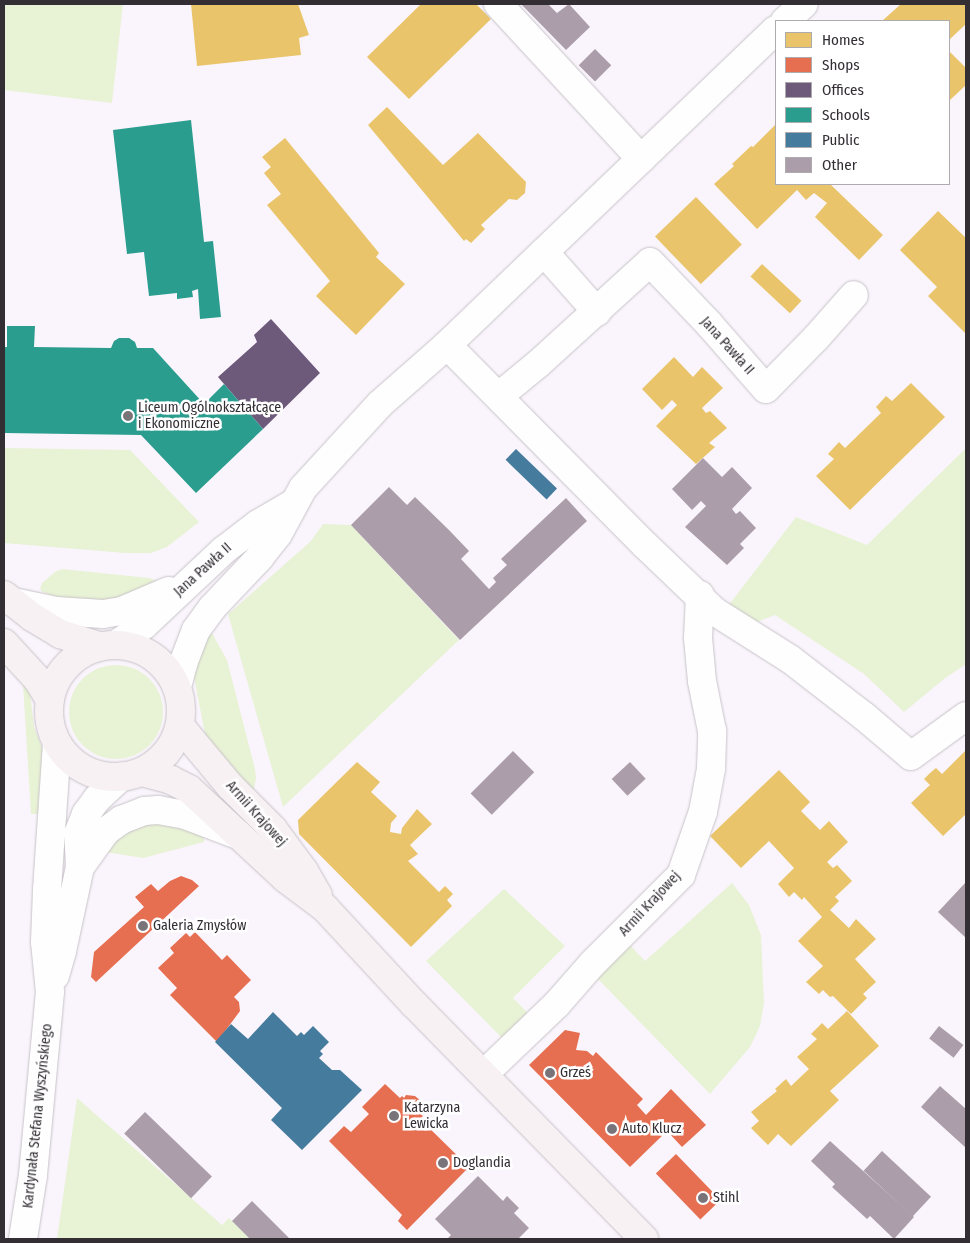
<!DOCTYPE html>
<meta charset="utf-8">
<style>
body{margin:0}
#map{position:relative;width:970px;height:1243px;overflow:hidden;background:#faf5fc;font-family:"Fira Sans Condensed",sans-serif}
div>[style]{position:absolute}
[style*='--x']{left:calc(var(--x)*1px);top:calc(var(--y)*1px);width:calc(var(--w)*1px);rotate:calc(var(--a)*1deg)}
.green>*{inset:0;background:#e8f2d5}
.round{border-radius:50%}
.homes>*{inset:0;background:#e9c46a;transform-origin:0 0}
.shops>*{inset:0;background:#e76f51;transform-origin:0 0}
.offices>*{inset:0;background:#6d597a}
.schools>*{inset:0;background:#2a9d8f}
.public>*{inset:0;background:#457b9d;transform-origin:0 0}
.building>*{inset:0;background:#ab9eaa;transform-origin:0 0}
.roads{filter:drop-shadow(0 0 1px #c7c2c8) drop-shadow(0 0 1px #c7c2c8)}
.minor>*{height:28px;margin:-14px;padding:0 14px;transform-origin:14px;border-radius:14px;background:#fefeff}
.major>*{height:28px;margin:-14px;padding:0 14px;transform-origin:14px;border-radius:14px;background:#f7f1f3}
.major>.ring{margin:-14px;padding:0;box-sizing:content-box;background:none;border:28px solid #f7f1f3;border-radius:50%}
.dots>*{width:14px;height:14px;translate:-50% -50%;box-sizing:border-box;border:2px solid #fff;border-radius:50%}
span{translate:-50% -50%;white-space:nowrap;text-align:center;line-height:1.15;-webkit-text-stroke:5px #fff;paint-order:stroke}
.street-label{font-size:14px;color:#322e34}
.poi-label{font-size:14px;color:#322e34}
.left{translate:0 -50%;text-align:left}
.frame{position:absolute;inset:0;border:5px solid #322e34;pointer-events:none}
.legend{position:absolute;left:775px;top:20px;width:175px;height:165px;box-sizing:border-box;background:#fff;border:1px solid #adabae;margin:0;padding:6px 9px;list-style:none;font-size:15px;color:#322e34}
.legend li{display:flex;align-items:center;gap:10px;height:25px}
.legend b{width:25px;border:1px solid #adabae}
</style>
<div id="map">
<div class="green">
<div style="clip-path:polygon(4px 4px,123px 4px,112px 103px,4px 90px)"></div>
<div style="clip-path:polygon(4px 448px,130px 450px,199px 522px,167px 547px,151px 553px,125px 553px,4px 543px)"></div>
<div style="clip-path:polygon(966px 448px,966px 664px,944px 679px,904px 712px,864px 674px,775px 615px,754px 623px,728px 606px,796px 517px,867px 545px)"></div>
<div style="clip-path:polygon(323px 524px,351px 525px,459px 640px,283px 807px,228px 614px,310px 542px)"></div>
<div style="clip-path:polygon(62px 569px,149px 578px,157px 581px,126px 597px,101px 603px,60px 598px,43px 592px,40px 589px,42px 583px,55px 572px)"></div>
<div style="clip-path:polygon(209px 628px,227px 660px,255px 769px,256px 778px,253px 794px,212px 747px,205px 734px,193px 672px)"></div>
<div class="round" style="left:69px;top:665px;width:94px;height:94px"></div>
<div style="clip-path:polygon(23px 685px,30px 693px,34px 727px,47px 760px,42px 814px,31px 814px)"></div>
<div style="clip-path:polygon(153px 821px,192px 830px,204px 838px,204px 842px,143px 858px,105px 852px,121px 834px)"></div>
<div style="clip-path:polygon(732px 883px,749px 905px,761px 935px,764px 1003px,760px 1026px,750px 1047px,710px 1094px,597px 978px,628px 943px,645px 961px)"></div>
<div style="clip-path:polygon(504px 889px,565px 946px,513px 998px,530px 1015px,506px 1042px,426px 961px)"></div>
<div style="clip-path:polygon(77px 1098px,222px 1225px,229px 1218px,250px 1239px,57px 1239px)"></div>
</div>
<div class="homes">
<div style="clip-path:polygon(191px 4px,298px 4px,309px 35px,299px 38px,301px 55px,197px 66px)"></div>
<div style="clip-path:polygon(421px 4px,476px 4px,491px 19px,409px 99px,367px 57px)"></div>
<div style="clip-path:polygon(901px 4px,966px 4px,966px 24px,949px 40px,949px 21px,882px 21px)"></div>
<div style="clip-path:polygon(949px 51px,966px 68px,966px 85px,949px 101px)"></div>
<div style="clip-path:polygon(387px 107px,443px 165px,478px 133px,526px 182px,525px 193px,517px 200px,509px 199px,481px 225px,485px 229px,471px 243px,466px 239px,464px 241px,368px 125px)"></div>
<div style="clip-path:polygon(776px 124px,776px 184px,830px 184px,883px 235px,859px 260px,815px 217px,827px 203px,814px 193px,806px 200px,797px 190px,757px 229px,714px 184px,734px 166px,732px 164px,751px 146px,753px 147px)"></div>
<div style="clip-path:polygon(285px 138px,379px 253px,376px 257px,405px 284px,356px 335px,316px 296px,330px 281px,267px 205px,281px 194px,264px 173px,271px 167px,262px 157px)"></div>
<div style="left:696px;top:197px;width:66px;height:57px;rotate:46deg"></div>
<div style="clip-path:polygon(938px 211px,966px 238px,966px 334px,928px 296px,937px 287px,900px 250px)"></div>
<div style="left:762px;top:264px;width:54px;height:17px;rotate:43deg"></div>
<div style="clip-path:polygon(674px 357px,693px 377px,702px 367px,723px 388px,702px 408px,706px 413px,710px 411px,727px 428px,709px 443px,715px 447px,696px 464px,656px 426px,677px 405px,672px 400px,662px 410px,642px 389px)"></div>
<div style="clip-path:polygon(911px 383px,945px 417px,850px 510px,816px 476px,834px 459px,828px 454px,839px 442px,845px 448px,881px 413px,876px 407px,886px 396px,892px 401px)"></div>
<div style="clip-path:polygon(966px 750px,966px 814px,943px 836px,911px 803px,930px 785px,924px 779px,930px 773px,936px 768px,942px 774px)"></div>
<div style="clip-path:polygon(357px 762px,380px 782px,371px 792px,397px 816px,391px 823px,390px 832px,401px 834px,402px 828px,417px 809px,432px 824px,410px 845px,418px 854px,408px 861px,439px 892px,445px 886px,453px 894px,447px 900px,452px 906px,411px 947px,299px 834px,298px 820px)"></div>
<div style="clip-path:polygon(779px 770px,810px 802px,801px 811px,820px 830px,829px 821px,848px 842px,827px 862px,833px 868px,837px 865px,852px 881px,835px 897px,839px 901px,830px 910px,849px 928px,856px 919px,876px 939px,855px 959px,876px 982px,863px 994px,867px 998px,851px 1014px,833px 996px,830px 997px,823px 990px,819px 994px,806px 982px,823px 966px,798px 941px,822px 917px,804px 897px,802px 900px,794px 892px,789px 897px,778px 884px,794px 868px,769px 841px,741px 868px,710px 836px)"></div>
<div style="clip-path:polygon(847px 1011px,879px 1046px,830px 1091px,839px 1100px,791px 1146px,778px 1134px,768px 1145px,751px 1128px,759px 1121px,751px 1112px,777px 1091px,775px 1089px,786px 1079px,791px 1086px,809px 1069px,797px 1057px,817px 1039px,811px 1034px,822px 1023px,828px 1029px)"></div>
</div>
<div class="shops">
<div style="clip-path:polygon(181px 876px,192px 880px,199px 886px,96px 982px,91px 977px,94px 952px,144px 907px,135px 897px,151px 884px,158px 891px,170px 881px)"></div>
<div style="clip-path:polygon(195px 932px,222px 960px,227px 955px,251px 980px,234px 997px,239px 1002px,240px 1011px,217px 1042px,170px 995px,177px 988px,158px 968px,174px 953px,170px 948px,186px 933px,190px 937px)"></div>
<div style="clip-path:polygon(565px 1030px,580px 1033px,576px 1050px,587px 1051px,593px 1056px,596px 1052px,643px 1099px,637px 1105px,646px 1115px,671px 1089px,706px 1125px,682px 1147px,667px 1131px,630px 1167px,529px 1065px)"></div>
<div style="clip-path:polygon(385px 1084px,400px 1098px,402px 1096px,404px 1098px,406px 1095px,415px 1096px,422px 1102px,423px 1112px,420px 1114px,423px 1116px,420px 1119px,469px 1167px,407px 1230px,398px 1221px,402px 1215px,329px 1141px,344px 1126px,351px 1132px,369px 1114px,362px 1107px)"></div>
<div style="left:676px;top:1154px;width:64px;height:28px;rotate:46deg"></div>
</div>
<div class="offices">
<div style="clip-path:polygon(271px 319px,320px 373px,263px 429px,218px 377px,257px 342px,254px 335px)"></div>
</div>
<div class="schools">
<div style="clip-path:polygon(191px 120px,204px 242px,213px 241px,221px 317px,200px 319px,198px 289px,192px 291px,193px 297px,177px 299px,177px 293px,149px 296px,144px 252px,127px 254px,113px 130px)"></div>
<div style="clip-path:polygon(7px 326px,35px 326px,34px 347px,111px 348px,114px 341px,119px 338px,129px 338px,135px 342px,137px 348px,153px 348px,204px 404px,224px 384px,263px 429px,196px 493px,141px 435px,4px 433px,4px 347px,7px 347px)"></div>
</div>
<div class="public">
<div style="left:516px;top:449px;width:57px;height:15px;rotate:44deg"></div>
<div style="clip-path:polygon(273px 1012px,297px 1036px,301px 1032px,304px 1035px,313px 1026px,329px 1042px,320px 1051px,323px 1054px,319px 1058px,332px 1070px,340px 1070px,362px 1090px,302px 1150px,271px 1120px,282px 1108px,215px 1042px,231px 1024px,248px 1039px)"></div>
</div>
<div class="building">
<div style="clip-path:polygon(521px 4px,548px 4px,557px 13px,569px 4px,590px 27px,566px 50px)"></div>
<div style="left:595px;top:49px;width:23px;height:23px;rotate:45deg"></div>
<div style="clip-path:polygon(703px 458px,722px 477px,732px 467px,752px 488px,732px 509px,736px 514px,740px 511px,756px 528px,740px 544px,744px 548px,727px 565px,685px 527px,706px 506px,701px 501px,692px 510px,672px 489px)"></div>
<div style="clip-path:polygon(389px 487px,407px 505px,415px 497px,449px 530px,469px 551px,461px 559px,489px 589px,496px 582px,493px 578px,507px 565px,501px 559px,566px 498px,587px 521px,460px 640px,351px 525px)"></div>
<div style="left:513px;top:751px;width:30px;height:60px;rotate:45deg"></div>
<div style="left:630px;top:762px;width:23px;height:25px;rotate:47deg"></div>
<div style="clip-path:polygon(966px 882px,966px 938px,938px 912px)"></div>
<div style="left:939px;top:1026px;width:31px;height:16px;rotate:38deg"></div>
<div style="clip-path:polygon(940px 1086px,966px 1109px,966px 1148px,921px 1107px)"></div>
<div style="left:145px;top:1112px;width:93px;height:30px;rotate:44deg"></div>
<div style="clip-path:polygon(830px 1141px,914px 1217px,894px 1239px,870px 1216px,867px 1219px,832px 1187px,835px 1184px,811px 1161px)"></div>
<div style="left:882px;top:1151px;width:67px;height:27px;rotate:43deg"></div>
<div style="clip-path:polygon(478px 1176px,503px 1201px,507px 1196px,519px 1208px,514px 1213px,529px 1228px,518px 1239px,447px 1239px,451px 1235px,435px 1219px)"></div>
<div style="clip-path:polygon(252px 1201px,290px 1239px,250px 1239px,232px 1221px)"></div>
</div>
<div class="roads">
<div class="minor">
<div style="--x:498;--y:4;--w:211;--a:47.3"></div>
<div style="--x:785;--y:21;--w:25;--a:-42"></div>
<div style="--x:544;--y:252;--w:80;--a:48.5"></div>
<div style="--x:447;--y:345;--w:281;--a:45.3"></div>
<div style="--x:645;--y:545;--w:95;--a:43.7"></div>
<div style="--x:714;--y:611;--w:90;--a:32.3"></div>
<div style="--x:790;--y:659;--w:95;--a:37.7"></div>
<div style="--x:865;--y:717;--w:60;--a:40.3"></div>
<div style="--x:911;--y:756;--w:68;--a:-36"></div>
<div style="--x:499;--y:396;--w:50;--a:-39.4"></div>
<div style="--x:538;--y:364;--w:151;--a:-42.3"></div>
<div style="--x:650;--y:262;--w:86;--a:46.4"></div>
<div style="--x:709;--y:324;--w:86;--a:48.8"></div>
<div style="--x:766;--y:389;--w:71;--a:-45.6"></div>
<div style="--x:816;--y:338;--w:57;--a:-48.5"></div>
<div style="--x:13;--y:602;--w:44;--a:11.8"></div>
<div style="--x:56;--y:611;--w:47;--a:3.7"></div>
<div style="--x:103;--y:614;--w:19;--a:-9"></div>
<div style="--x:122;--y:611;--w:51;--a:-23.1"></div>
<div style="--x:117;--y:644;--w:33;--a:-35"></div>
<div style="--x:144;--y:625;--w:110;--a:-43.2"></div>
<div style="--x:224;--y:550;--w:43;--a:-37.4"></div>
<div style="--x:258;--y:524;--w:42;--a:-30.3"></div>
<div style="--x:177;--y:687;--w:27;--a:-75"></div>
<div style="--x:184;--y:661;--w:33;--a:-69"></div>
<div style="--x:196;--y:630;--w:27;--a:-54"></div>
<div style="--x:212;--y:608;--w:70;--a:-46.7"></div>
<div style="--x:260;--y:557;--w:29;--a:-52"></div>
<div style="--x:278;--y:534;--w:52;--a:-61.5"></div>
<div style="--x:303;--y:488;--w:114;--a:-47.5"></div>
<div style="--x:380;--y:404;--w:89;--a:-41.4"></div>
<div style="--x:447;--y:345;--w:455;--a:-43.8"></div>
<div style="--x:80;--y:867;--w:44;--a:-54.2"></div>
<div style="--x:106;--y:831;--w:19;--a:-36"></div>
<div style="--x:121;--y:820;--w:25;--a:-21"></div>
<div style="--x:144;--y:811;--w:14;--a:-4"></div>
<div style="--x:158;--y:810;--w:27;--a:10"></div>
<div style="--x:185;--y:815;--w:57;--a:20.7"></div>
<div style="--x:55;--y:976;--w:26;--a:-74"></div>
<div style="--x:62;--y:951;--w:86;--a:-77.9"></div>
<div style="--x:80;--y:867;--w:33;--a:-93"></div>
<div style="--x:78;--y:834;--w:22;--a:-68"></div>
<div style="--x:86;--y:814;--w:19;--a:-54"></div>
<div style="--x:97;--y:799;--w:33;--a:-43"></div>
<div style="--x:484;--y:1074;--w:101;--a:-43.8"></div>
<div style="--x:557;--y:1004;--w:53;--a:-48.8"></div>
<div style="--x:592;--y:964;--w:126;--a:-45"></div>
<div style="--x:681;--y:875;--w:67;--a:-70.8"></div>
<div style="--x:703;--y:812;--w:44;--a:-79.5"></div>
<div style="--x:711;--y:769;--w:38;--a:-88"></div>
<div style="--x:712;--y:731;--w:51;--a:-101.3"></div>
<div style="--x:702;--y:681;--w:43;--a:-95.3"></div>
<div style="--x:698;--y:638;--w:43;--a:-87.3"></div>
<div style="--x:23;--y:1239;--w:65;--a:-81.1"></div>
<div style="--x:33;--y:1175;--w:184;--a:-84.7"></div>
<div style="--x:50;--y:992;--w:50;--a:-95.7"></div>
<div style="--x:45;--y:942;--w:52;--a:-87.8"></div>
<div style="--x:47;--y:890;--w:147;--a:-86.1"></div>
</div>
<div class="major">
<div style="--x:4;--y:595;--w:36;--a:38"></div>
<div style="--x:32;--y:617;--w:33;--a:31"></div>
<div style="--x:60;--y:634;--w:41;--a:17.1"></div>
<div style="--x:4;--y:643;--w:50;--a:47.4"></div>
<div style="--x:38;--y:680;--w:23;--a:59"></div>
<div class="ring" style="left:49px;top:645px;width:104px;height:104px"></div>
<div style="--x:180;--y:726;--w:78;--a:50.2"></div>
<div style="--x:230;--y:786;--w:61;--a:45"></div>
<div style="--x:273;--y:829;--w:52;--a:53.6"></div>
<div style="--x:304;--y:871;--w:28;--a:60"></div>
<div style="--x:142;--y:772;--w:30;--a:15"></div>
<div style="--x:171;--y:780;--w:20;--a:27"></div>
<div style="--x:189;--y:789;--w:131;--a:42.8"></div>
<div style="--x:285;--y:878;--w:50;--a:36.9"></div>
<div style="--x:325;--y:908;--w:131;--a:47.2"></div>
<div style="--x:414;--y:1004;--w:329;--a:45.6"></div>
</div>
</div>
<div class="dots">
<div style="left:128px;top:416px;background:#78747a"></div>
<div style="left:143px;top:926px;background:#78747a"></div>
<div style="left:550px;top:1073px;background:#78747a"></div>
<div style="left:394px;top:1116px;background:#78747a"></div>
<div style="left:612px;top:1129px;background:#78747a"></div>
<div style="left:443px;top:1163px;background:#78747a"></div>
<div style="left:703px;top:1198px;background:#78747a"></div>
</div>
<div class="street-label">
<span style="left:727px;top:346px;rotate:48deg">Jana Pawła II</span>
<span style="left:203px;top:570px;rotate:-42deg">Jana Pawła II</span>
<span style="left:256px;top:814px;rotate:48deg">Armii Krajowej</span>
<span style="left:650px;top:904px;rotate:-47deg">Armii Krajowej</span>
<span style="left:38px;top:1116px;rotate:-84deg">Kardynała Stefana Wyszyńskiego</span>
</div>
<div class="poi-label">
<span class="left" style="left:138px;top:416px">Liceum Ogólnokształcące<br>i Ekonomiczne</span>
<span class="left" style="left:153px;top:926px">Galeria Zmysłów</span>
<span class="left" style="left:560px;top:1073px">Grześ</span>
<span class="left" style="left:404px;top:1116px">Katarzyna<br>Lewicka</span>
<span class="left" style="left:622px;top:1129px">Auto Klucz</span>
<span class="left" style="left:453px;top:1163px">Doglandia</span>
<span class="left" style="left:713px;top:1198px">Stihl</span>
</div>
<div class="frame"></div>
<ul class="legend">
<li><b style="height:14px;background:#e9c46a"></b>Homes</li>
<li><b style="height:14px;background:#e76f51"></b>Shops</li>
<li><b style="height:14px;background:#6d597a"></b>Offices</li>
<li><b style="height:14px;background:#2a9d8f"></b>Schools</li>
<li><b style="height:14px;background:#457b9d"></b>Public</li>
<li><b style="height:14px;background:#ab9eaa"></b>Other</li>
</ul>
</div>
